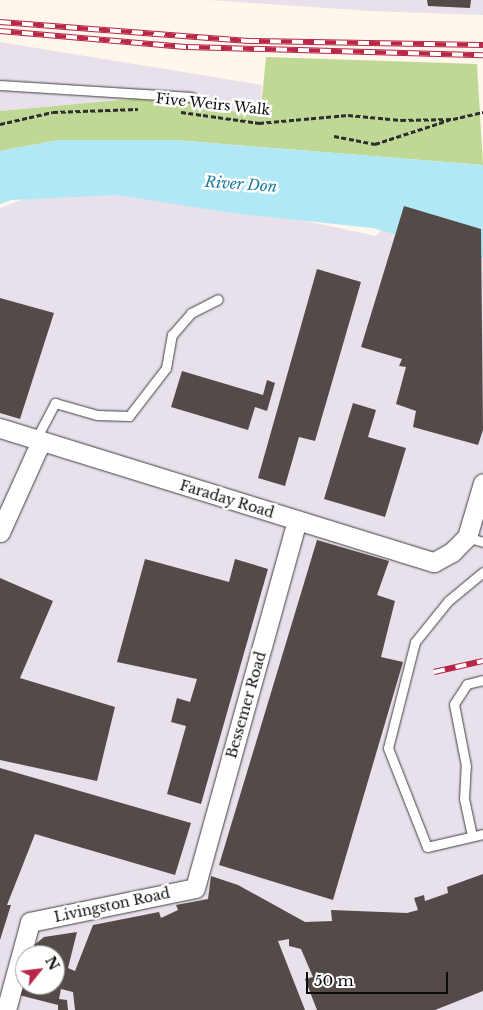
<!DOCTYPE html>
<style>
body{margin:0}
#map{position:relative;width:483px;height:1010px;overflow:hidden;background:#fff7eb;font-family:"Libre Baskerville",serif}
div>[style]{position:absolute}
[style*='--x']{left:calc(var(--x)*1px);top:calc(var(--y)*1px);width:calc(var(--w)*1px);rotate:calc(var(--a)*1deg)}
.industrial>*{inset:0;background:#e8e0eb}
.forest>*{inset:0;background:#c0d895}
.water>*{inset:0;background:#b1e8f5}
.building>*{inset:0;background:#544b48}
.path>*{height:3px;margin-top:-1.5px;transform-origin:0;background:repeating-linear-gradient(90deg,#2e2e2e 0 5px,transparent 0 7.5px)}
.roads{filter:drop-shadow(0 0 1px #3f3f3f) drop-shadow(0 0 1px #3f3f3f)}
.service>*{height:9px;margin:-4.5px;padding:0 4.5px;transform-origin:4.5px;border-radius:4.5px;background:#fff}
.minor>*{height:19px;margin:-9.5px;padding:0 9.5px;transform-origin:9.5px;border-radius:9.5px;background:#fff}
.rail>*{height:5.5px;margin-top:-2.75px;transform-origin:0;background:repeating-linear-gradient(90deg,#fff 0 11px,#b92748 0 22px);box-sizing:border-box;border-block:1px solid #b92748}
span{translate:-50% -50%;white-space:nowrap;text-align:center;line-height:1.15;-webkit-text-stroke:5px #fff;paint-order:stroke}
.street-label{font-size:14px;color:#0c0c0c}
.water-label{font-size:15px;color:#18799b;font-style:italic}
.north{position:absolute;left:15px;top:945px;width:50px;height:50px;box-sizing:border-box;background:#fff;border:1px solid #9e9e9e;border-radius:50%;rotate:61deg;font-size:14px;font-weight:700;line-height:20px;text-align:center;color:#0c0c0c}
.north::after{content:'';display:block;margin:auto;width:18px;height:22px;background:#b92748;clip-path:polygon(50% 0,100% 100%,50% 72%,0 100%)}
.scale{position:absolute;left:306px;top:972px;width:142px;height:22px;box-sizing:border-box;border:2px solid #0c0c0c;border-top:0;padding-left:6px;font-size:15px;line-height:18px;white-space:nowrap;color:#0c0c0c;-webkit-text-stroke:4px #fff;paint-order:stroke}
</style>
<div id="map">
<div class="industrial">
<div style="clip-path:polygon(208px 0,483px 0,483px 15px,370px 11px)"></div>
<div style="clip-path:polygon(0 42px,262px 85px,260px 117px,163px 96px,0 111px)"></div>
<div style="clip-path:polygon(evenodd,61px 185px,207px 200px,376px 236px,402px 205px,483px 225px,483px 1010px,0 1010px,0 208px,61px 185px,25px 955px,55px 955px,55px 985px,25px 985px,25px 955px)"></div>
</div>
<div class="forest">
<div style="clip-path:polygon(266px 57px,477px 64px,483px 165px,174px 140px,59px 140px,0 151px,0 111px,163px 96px,260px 117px)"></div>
</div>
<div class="water">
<div style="clip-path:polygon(59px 140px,174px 140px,483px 165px,483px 258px,372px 228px,232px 213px,117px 195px,12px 200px,0 204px,0 151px)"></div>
</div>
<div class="building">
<div style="clip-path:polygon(427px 0,471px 0,470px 8px,428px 6px)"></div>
<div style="clip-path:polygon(404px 206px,481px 229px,483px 430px,478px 445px,413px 427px,416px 411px,396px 404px,406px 367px,399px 366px,402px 359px,361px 347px)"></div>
<div style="clip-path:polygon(317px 269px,361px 282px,315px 441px,299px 437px,285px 486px,258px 478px)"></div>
<div style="clip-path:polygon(0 298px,54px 313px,20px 419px,0 413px)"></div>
<div style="clip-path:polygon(182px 371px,263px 395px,267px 380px,275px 383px,267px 411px,255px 407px,248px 430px,171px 407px)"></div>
<div style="clip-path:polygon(353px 403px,376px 410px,368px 437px,406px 448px,385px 517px,324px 499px)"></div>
<div style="clip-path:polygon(317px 540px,389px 561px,377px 595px,395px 601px,381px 657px,403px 662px,333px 900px,219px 865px)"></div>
<div style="clip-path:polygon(145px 559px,229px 582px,235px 559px,268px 569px,201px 804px,167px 794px,186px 726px,171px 722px,177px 698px,190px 702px,197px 679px,117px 662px)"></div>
<div style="clip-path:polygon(0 578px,53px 601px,20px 678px,115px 707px,97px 781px,0 760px)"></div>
<div style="clip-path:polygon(0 768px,191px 823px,175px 875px,35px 834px,7px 905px,11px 905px,0 940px)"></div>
<div style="clip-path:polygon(483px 874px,483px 991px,435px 1010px,317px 1010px,305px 979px,313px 977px,301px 949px,289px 946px,289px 939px,278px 941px,305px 1010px,75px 1010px,73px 992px,61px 989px,59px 999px,67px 1000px,68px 1010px,58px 1010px,58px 1005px,19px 995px,24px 976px,25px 985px,55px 985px,55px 955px,30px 955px,33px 946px,44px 937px,77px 932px,68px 968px,75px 971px,93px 925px,159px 912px,161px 918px,178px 910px,176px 905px,208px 899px,211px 876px,238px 885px,305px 922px,332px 921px,331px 910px,407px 913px,418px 910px,414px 898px,424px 895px,425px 901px,448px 893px,447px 887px)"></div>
</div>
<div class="path">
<div style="--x:181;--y:112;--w:79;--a:8"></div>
<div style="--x:259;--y:123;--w:89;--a:-5.1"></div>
<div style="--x:348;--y:115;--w:53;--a:5.4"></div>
<div style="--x:401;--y:120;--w:52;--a:-1.1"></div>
<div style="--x:453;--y:119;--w:31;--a:-13"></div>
<div style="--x:0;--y:124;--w:54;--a:-12.8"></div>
<div style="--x:53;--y:112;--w:85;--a:-2"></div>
<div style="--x:334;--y:136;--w:42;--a:11"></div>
<div style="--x:375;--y:144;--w:78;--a:-18"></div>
</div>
<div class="roads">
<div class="service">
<div style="--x:0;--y:85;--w:192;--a:3.6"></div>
<div style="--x:36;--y:439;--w:41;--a:-62.2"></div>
<div style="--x:55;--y:403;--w:44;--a:15.9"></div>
<div style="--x:97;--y:415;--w:32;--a:2"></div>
<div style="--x:129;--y:416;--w:61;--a:-52.4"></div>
<div style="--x:166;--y:368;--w:34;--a:-80"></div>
<div style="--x:172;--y:335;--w:29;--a:-49"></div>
<div style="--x:191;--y:313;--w:30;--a:-27"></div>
<div style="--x:467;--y:537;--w:17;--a:17"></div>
<div style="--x:483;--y:572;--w:45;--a:140.4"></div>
<div style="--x:448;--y:601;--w:53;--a:128.8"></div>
<div style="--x:415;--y:642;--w:109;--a:104.3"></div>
<div style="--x:388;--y:748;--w:106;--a:68.5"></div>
<div style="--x:427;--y:847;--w:57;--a:-13.1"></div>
<div style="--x:472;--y:836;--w:38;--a:-102"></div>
<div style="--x:464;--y:799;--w:33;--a:-87"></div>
<div style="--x:466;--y:766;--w:63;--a:-101"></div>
<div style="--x:454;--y:704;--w:24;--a:-57"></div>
<div style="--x:467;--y:684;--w:16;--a:-14"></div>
</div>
<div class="minor">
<div style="--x:0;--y:428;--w:454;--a:17.2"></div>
<div style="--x:434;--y:562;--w:21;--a:-29"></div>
<div style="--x:452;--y:552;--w:21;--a:-45"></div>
<div style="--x:467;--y:537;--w:56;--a:-73.5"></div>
<div style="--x:0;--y:532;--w:100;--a:-65.7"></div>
<div style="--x:6;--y:1010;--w:91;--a:-74.7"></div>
<div style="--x:30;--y:922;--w:168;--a:-11.6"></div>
<div style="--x:195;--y:888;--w:381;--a:-74.5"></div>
</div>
</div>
<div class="rail">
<div style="--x:0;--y:22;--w:249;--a:4.4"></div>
<div style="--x:248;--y:41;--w:235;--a:1"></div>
<div style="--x:0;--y:31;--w:189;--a:4.9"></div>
<div style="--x:188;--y:47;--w:295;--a:1.6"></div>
<div style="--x:434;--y:672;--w:50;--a:-12.7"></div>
</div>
<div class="street-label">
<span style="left:213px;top:104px;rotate:6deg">Five Weirs Walk</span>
<span style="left:227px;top:499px;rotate:17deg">Faraday Road</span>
<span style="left:246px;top:705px;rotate:-74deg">Bessemer Road</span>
<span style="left:112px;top:905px;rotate:-12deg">Livingston Road</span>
</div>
<div class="water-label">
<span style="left:241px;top:184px;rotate:4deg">River Don</span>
</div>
<div class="north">N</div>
<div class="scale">50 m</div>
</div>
